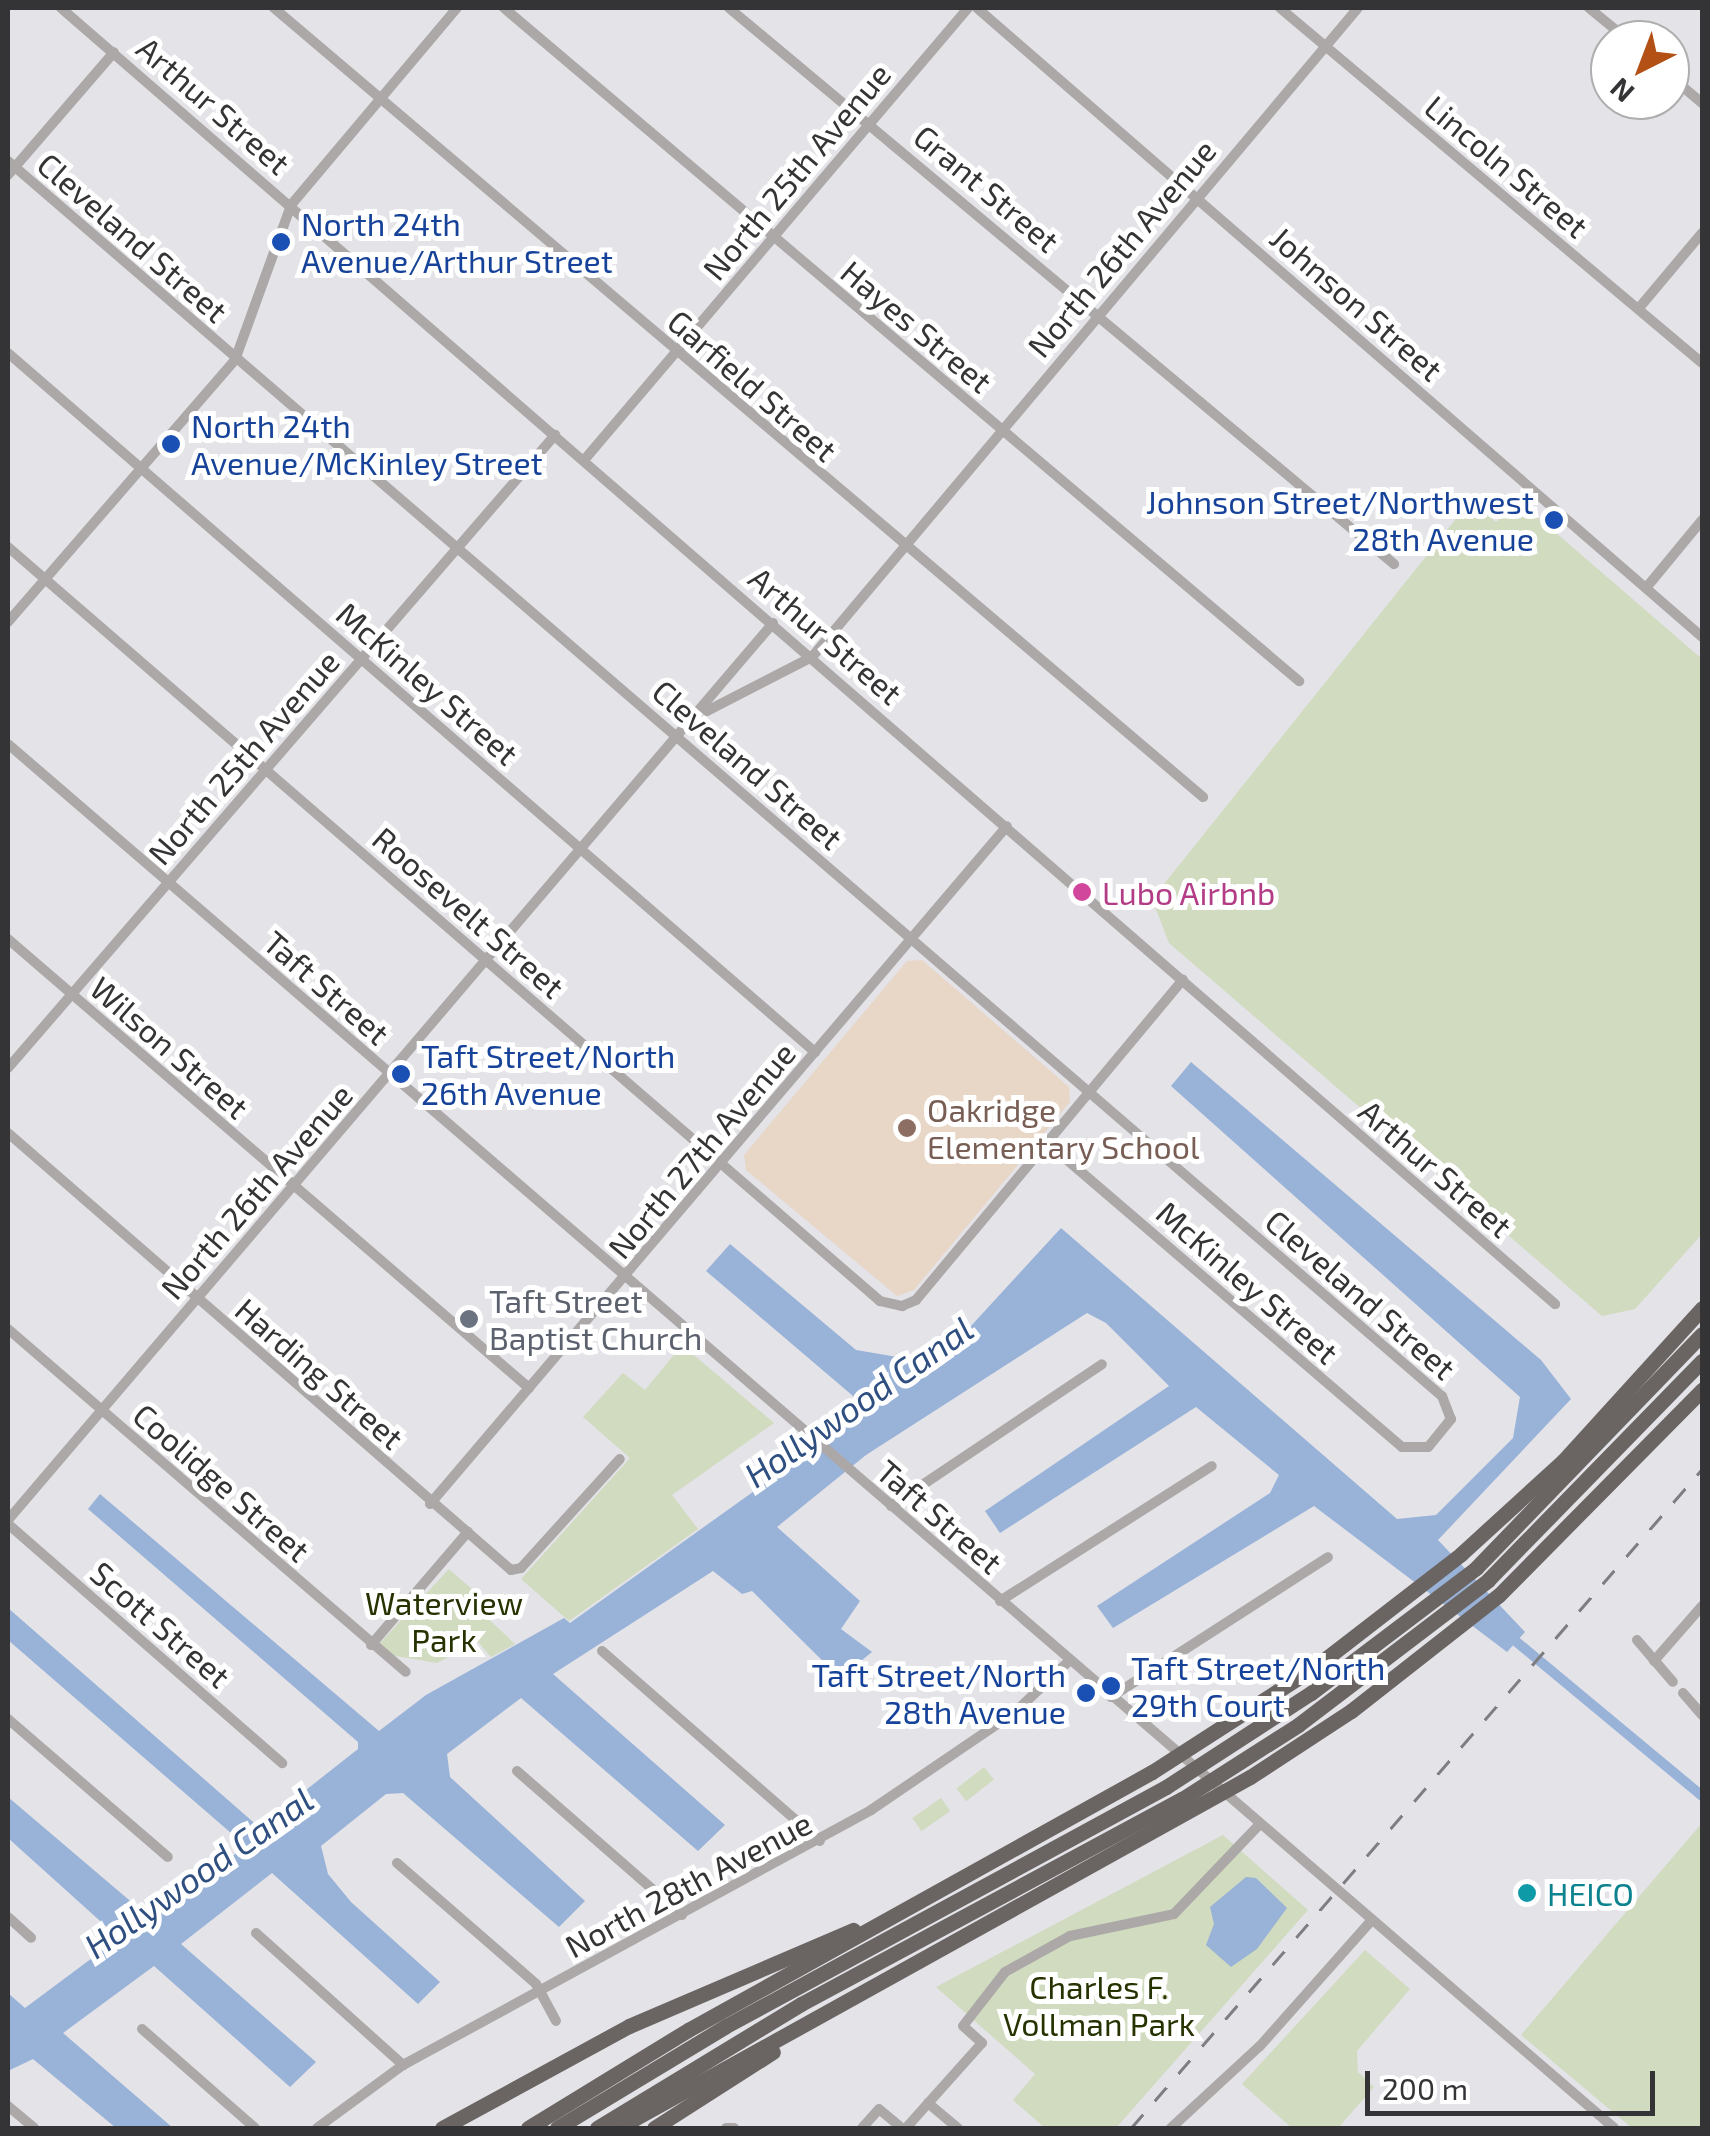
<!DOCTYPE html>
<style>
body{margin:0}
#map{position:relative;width:1710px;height:2136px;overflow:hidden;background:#e3e3e8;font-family:"Exo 2",sans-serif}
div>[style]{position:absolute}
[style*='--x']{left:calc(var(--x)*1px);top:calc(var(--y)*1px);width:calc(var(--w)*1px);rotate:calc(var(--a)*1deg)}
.education>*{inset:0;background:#e8d6c6}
.green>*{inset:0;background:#d1dbbf;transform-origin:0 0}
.water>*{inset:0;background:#99b2d8}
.canal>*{height:10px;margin:-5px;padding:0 5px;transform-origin:5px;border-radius:5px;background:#99b2d8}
.minor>*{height:10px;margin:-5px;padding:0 5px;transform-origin:5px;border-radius:5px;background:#aba8a7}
.highway>*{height:15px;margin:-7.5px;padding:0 7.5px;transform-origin:7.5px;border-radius:7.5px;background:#6a6563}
.rail>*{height:2.5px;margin-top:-1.25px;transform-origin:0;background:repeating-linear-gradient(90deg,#7e7e82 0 18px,transparent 0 36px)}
.dots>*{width:28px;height:28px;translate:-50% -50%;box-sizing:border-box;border:5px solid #fff;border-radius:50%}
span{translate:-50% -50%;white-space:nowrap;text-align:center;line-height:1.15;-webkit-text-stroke:10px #fff;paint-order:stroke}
.street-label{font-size:32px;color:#343436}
.transit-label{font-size:32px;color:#164399}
.left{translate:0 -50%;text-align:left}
.right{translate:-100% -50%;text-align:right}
.hotel-label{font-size:32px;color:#b23c85}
.education-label{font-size:32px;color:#785e54}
.worship-label{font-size:32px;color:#5b616d}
.park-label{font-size:32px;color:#263300}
.culture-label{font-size:32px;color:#0d838f}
.water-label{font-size:35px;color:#2f4f81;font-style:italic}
.frame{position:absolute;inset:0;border:10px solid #343436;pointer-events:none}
.north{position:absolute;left:1590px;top:20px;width:100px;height:100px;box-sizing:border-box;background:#fff;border:2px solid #aeaeaf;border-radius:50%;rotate:222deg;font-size:28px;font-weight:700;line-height:40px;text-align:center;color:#343436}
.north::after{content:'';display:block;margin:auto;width:35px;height:45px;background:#b25015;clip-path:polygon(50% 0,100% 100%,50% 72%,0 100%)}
.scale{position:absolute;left:1365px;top:2071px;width:290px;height:45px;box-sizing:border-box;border:5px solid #343436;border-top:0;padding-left:12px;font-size:30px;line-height:35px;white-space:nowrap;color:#343436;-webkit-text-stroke:8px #fff;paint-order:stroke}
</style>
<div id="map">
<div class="education">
<div style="clip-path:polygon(922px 960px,1069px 1087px,1070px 1102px,914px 1290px,897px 1296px,746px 1170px,744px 1155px,907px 961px)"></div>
</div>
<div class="green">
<div style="clip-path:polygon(1471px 500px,1496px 522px,1518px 500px,1702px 659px,1702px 1234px,1635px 1309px,1602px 1316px,1169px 943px,1152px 899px)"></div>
<div style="clip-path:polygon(682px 1345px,774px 1423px,672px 1495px,698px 1529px,569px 1621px,521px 1579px,630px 1458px,583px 1417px,623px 1373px,645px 1390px)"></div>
<div style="clip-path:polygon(449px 1569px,483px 1599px,478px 1609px,515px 1644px,491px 1657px,477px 1641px,437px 1663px,390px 1655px,380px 1643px)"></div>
<div style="left:984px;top:1767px;width:16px;height:35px;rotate:52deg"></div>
<div style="left:941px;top:1798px;width:16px;height:35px;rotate:55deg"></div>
<div style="clip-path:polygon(1702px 1823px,1702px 2128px,1632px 2128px,1521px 2035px)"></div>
<div style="clip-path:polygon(1223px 1835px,1308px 1910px,1116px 2128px,1045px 2128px,1013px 2100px,1035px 2074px,936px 1987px)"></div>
<div style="clip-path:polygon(1365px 1950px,1410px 1989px,1357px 2051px,1358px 2072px,1374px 2087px,1338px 2128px,1292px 2128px,1242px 2084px)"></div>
</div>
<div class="water">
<div style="clip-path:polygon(1191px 1062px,1541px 1360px,1571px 1399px,1438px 1540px,1525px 1632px,1507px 1652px,1314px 1506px,1113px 1628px,1097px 1606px,1270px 1493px,1279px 1475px,1196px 1407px,1000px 1533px,985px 1511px,1169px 1386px,1106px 1323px,1087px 1313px,866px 1455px,777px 1527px,860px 1601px,841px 1629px,872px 1652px,840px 1678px,752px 1591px,742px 1594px,713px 1571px,553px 1674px,725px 1825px,698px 1851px,521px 1698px,447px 1754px,450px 1777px,585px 1901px,559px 1927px,403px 1793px,386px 1794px,321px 1846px,328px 1874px,351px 1902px,440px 1982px,418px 2004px,272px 1873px,181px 1944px,316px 2062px,290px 2087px,154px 1966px,63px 2033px,173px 2128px,116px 2128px,33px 2059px,8px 2071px,8px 1993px,25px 2008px,119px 1938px,8px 1838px,8px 1797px,149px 1917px,246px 1846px,8px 1640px,8px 1608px,259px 1827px,358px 1749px,358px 1742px,88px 1509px,100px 1494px,379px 1731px,426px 1695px,564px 1618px,570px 1623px,796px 1461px,814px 1458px,858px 1411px,853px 1396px,706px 1271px,730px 1244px,856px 1350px,921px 1361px,971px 1326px,1061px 1228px,1397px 1519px,1436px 1515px,1513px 1438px,1520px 1397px,1171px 1086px)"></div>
<div style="clip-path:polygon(1246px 1877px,1256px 1878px,1287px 1908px,1257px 1949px,1231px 1967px,1206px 1945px,1214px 1924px,1210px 1907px)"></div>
</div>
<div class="canal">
<div style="--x:1507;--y:1634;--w:254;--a:39.7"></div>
</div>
<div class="minor">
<div style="--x:61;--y:8;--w:1978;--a:40.94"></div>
<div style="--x:274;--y:8;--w:1219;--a:40.34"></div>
<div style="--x:504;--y:8;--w:1042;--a:40.25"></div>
<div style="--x:729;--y:8;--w:867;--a:39.9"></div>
<div style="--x:977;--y:8;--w:960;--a:40.94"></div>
<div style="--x:1280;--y:8;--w:551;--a:40.07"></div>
<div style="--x:1589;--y:8;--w:50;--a:39.4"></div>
<div style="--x:1670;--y:76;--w:42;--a:40.2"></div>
<div style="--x:8;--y:161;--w:1893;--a:40.74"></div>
<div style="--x:1442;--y:1396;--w:25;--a:69"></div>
<div style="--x:1451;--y:1419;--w:36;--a:129"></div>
<div style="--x:1428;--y:1447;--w:26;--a:180"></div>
<div style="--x:1402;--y:1447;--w:465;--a:-139.4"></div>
<div style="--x:8;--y:175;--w:162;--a:-49.2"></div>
<div style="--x:1639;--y:308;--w:98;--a:-50"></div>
<div style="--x:8;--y:353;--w:1068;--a:40.9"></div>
<div style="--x:585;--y:459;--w:592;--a:-49.66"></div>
<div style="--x:8;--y:547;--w:1153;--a:40.85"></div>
<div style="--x:880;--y:1301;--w:23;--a:13"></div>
<div style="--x:902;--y:1306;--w:15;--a:-23"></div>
<div style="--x:916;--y:1300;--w:417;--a:-50.2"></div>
<div style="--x:1646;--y:588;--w:88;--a:-50.5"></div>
<div style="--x:8;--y:622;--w:347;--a:-49.1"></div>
<div style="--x:235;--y:360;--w:165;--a:-70.1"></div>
<div style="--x:291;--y:205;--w:258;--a:-49.9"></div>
<div style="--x:707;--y:711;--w:118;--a:-27.2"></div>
<div style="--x:812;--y:657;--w:848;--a:-49.93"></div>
<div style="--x:8;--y:744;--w:2120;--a:40.75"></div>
<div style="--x:8;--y:939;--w:688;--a:40.75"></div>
<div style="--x:8;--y:1068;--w:837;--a:-49.17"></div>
<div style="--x:8;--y:1133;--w:666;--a:40.98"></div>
<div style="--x:511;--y:1570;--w:10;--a:-11"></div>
<div style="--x:521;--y:1568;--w:147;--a:-47.8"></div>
<div style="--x:8;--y:1329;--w:525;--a:40.76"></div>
<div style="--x:430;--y:1504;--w:890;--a:-49.6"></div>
<div style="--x:891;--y:1506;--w:254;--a:-33.9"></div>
<div style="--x:8;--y:1520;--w:1179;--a:-49.54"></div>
<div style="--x:8;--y:1524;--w:364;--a:41.1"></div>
<div style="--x:1000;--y:1601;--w:251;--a:-32.5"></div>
<div style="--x:1637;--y:1640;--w:55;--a:49.4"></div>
<div style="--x:371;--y:1645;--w:149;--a:-49.4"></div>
<div style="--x:602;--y:1651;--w:289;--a:41.1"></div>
<div style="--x:1654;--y:1661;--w:73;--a:-48.9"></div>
<div style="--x:1683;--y:1693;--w:29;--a:49"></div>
<div style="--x:1111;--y:1697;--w:258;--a:-32.8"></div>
<div style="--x:8;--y:1719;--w:211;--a:40.8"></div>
<div style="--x:517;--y:1771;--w:219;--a:41.1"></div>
<div style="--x:397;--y:1863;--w:184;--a:41"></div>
<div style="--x:536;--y:1984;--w:42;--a:61.6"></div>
<div style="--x:8;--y:1917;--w:31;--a:42"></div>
<div style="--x:256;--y:1933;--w:198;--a:41.9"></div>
<div style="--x:142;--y:2029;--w:150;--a:41.2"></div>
<div style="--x:928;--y:2103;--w:39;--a:40"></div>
<div style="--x:8;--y:2106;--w:34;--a:40"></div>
<div style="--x:317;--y:2128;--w:107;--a:-36.2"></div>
<div style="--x:403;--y:2065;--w:533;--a:-28.58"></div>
<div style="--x:871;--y:1810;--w:174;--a:-34.2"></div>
<div style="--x:1015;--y:1712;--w:73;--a:-43.3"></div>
<div style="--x:726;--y:2128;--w:8;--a:0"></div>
<div style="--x:862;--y:2128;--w:25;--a:-48"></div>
<div style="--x:879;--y:2109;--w:30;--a:40"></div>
<div style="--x:906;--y:2128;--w:114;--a:-48.2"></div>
<div style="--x:982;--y:2043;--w:25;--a:-138"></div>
<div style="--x:963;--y:2026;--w:68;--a:-52.1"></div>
<div style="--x:1005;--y:1972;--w:74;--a:-29"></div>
<div style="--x:1070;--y:1936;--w:106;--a:-11.9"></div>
<div style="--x:1174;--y:1914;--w:123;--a:-46.3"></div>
<div style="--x:1171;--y:2128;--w:121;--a:-42.7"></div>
<div style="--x:1260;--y:2046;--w:169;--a:-48.4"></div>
</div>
<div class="highway">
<div style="--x:442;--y:2128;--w:213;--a:-28.6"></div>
<div style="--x:629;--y:2026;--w:244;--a:-23.2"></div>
<div style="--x:528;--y:2128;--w:188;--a:-31.5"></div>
<div style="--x:688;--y:2030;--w:531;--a:-29.08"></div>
<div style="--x:1152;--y:1772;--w:194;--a:-32.8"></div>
<div style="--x:1315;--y:1667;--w:185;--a:-37.7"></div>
<div style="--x:1461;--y:1554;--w:138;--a:-42.4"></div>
<div style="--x:1563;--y:1461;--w:207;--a:-47.7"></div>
<div style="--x:557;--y:2128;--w:197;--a:-31.1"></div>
<div style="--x:726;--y:2026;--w:501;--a:-28.51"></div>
<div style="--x:1166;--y:1787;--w:173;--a:-33"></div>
<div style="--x:1311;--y:1693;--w:207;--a:-37.1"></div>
<div style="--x:1476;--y:1568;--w:325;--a:-46"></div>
<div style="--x:597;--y:2128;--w:239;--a:-31.3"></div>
<div style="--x:801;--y:2004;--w:433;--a:-28.3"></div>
<div style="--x:1182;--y:1799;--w:138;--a:-32.5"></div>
<div style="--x:1298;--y:1725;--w:239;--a:-37.3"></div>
<div style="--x:1488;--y:1580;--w:306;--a:-45.7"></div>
<div style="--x:618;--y:2128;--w:723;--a:-29.05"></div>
<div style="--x:1250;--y:1777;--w:121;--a:-33.2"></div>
<div style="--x:1351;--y:1711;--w:188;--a:-38.1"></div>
<div style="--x:1499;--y:1595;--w:289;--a:-45.3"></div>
<div style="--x:654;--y:2128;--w:141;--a:-32.6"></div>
</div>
<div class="rail">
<div style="--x:1131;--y:2128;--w:872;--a:-49.09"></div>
</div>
<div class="dots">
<div style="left:281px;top:242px;background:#1a4fb4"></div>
<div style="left:171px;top:444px;background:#1a4fb4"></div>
<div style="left:1554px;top:520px;background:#1a4fb4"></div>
<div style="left:1082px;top:892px;background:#d1479c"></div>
<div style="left:401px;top:1074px;background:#1a4fb4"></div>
<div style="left:907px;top:1128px;background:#8d6e63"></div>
<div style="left:469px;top:1319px;background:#6b7280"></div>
<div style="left:1111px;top:1686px;background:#1a4fb4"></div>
<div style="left:1086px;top:1693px;background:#1a4fb4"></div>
<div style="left:1527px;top:1893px;background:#0f9aa8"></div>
</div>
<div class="street-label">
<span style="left:214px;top:105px;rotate:41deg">Arthur Street</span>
<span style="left:1507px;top:166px;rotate:40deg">Lincoln Street</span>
<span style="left:796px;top:171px;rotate:-50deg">North 25th Avenue</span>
<span style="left:987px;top:188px;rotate:40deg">Grant Street</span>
<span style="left:133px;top:237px;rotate:41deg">Cleveland Street</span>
<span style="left:1121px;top:248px;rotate:-50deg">North 26th Avenue</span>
<span style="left:1357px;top:303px;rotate:41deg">Johnson Street</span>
<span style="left:917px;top:326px;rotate:40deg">Hayes Street</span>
<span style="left:753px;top:385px;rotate:41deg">Garfield Street</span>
<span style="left:826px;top:635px;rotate:41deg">Arthur Street</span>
<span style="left:428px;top:683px;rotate:41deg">McKinley Street</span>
<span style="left:243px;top:757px;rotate:-49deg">North 25th Avenue</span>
<span style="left:748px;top:764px;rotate:41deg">Cleveland Street</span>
<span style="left:469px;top:912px;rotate:41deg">Roosevelt Street</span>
<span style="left:327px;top:987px;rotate:41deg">Taft Street</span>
<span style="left:170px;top:1047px;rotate:41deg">Wilson Street</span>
<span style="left:701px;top:1150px;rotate:-50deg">North 27th Avenue</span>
<span style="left:1436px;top:1168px;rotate:41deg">Arthur Street</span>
<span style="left:256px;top:1191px;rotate:-49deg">North 26th Avenue</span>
<span style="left:1248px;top:1282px;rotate:41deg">McKinley Street</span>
<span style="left:1361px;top:1294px;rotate:41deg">Cleveland Street</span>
<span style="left:320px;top:1373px;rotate:41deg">Harding Street</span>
<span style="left:222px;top:1482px;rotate:41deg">Coolidge Street</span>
<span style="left:940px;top:1516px;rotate:41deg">Taft Street</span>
<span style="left:161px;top:1624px;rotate:41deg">Scott Street</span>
<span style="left:688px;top:1884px;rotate:-28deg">North 28th Avenue</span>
</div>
<div class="transit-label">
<span class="left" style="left:301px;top:242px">North 24th<br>Avenue/Arthur Street</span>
<span class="left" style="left:191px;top:444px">North 24th<br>Avenue/McKinley Street</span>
<span class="right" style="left:1534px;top:520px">Johnson Street/Northwest<br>28th Avenue</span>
<span class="left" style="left:421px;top:1074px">Taft Street/North<br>26th Avenue</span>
<span class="left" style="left:1131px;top:1686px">Taft Street/North<br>29th Court</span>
<span class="right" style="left:1066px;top:1693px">Taft Street/North<br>28th Avenue</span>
</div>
<div class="hotel-label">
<span class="left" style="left:1102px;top:892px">Lubo Airbnb</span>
</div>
<div class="education-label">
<span class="left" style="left:927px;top:1128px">Oakridge<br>Elementary School</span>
</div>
<div class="worship-label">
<span class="left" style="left:489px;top:1319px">Taft Street<br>Baptist Church</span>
</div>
<div class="park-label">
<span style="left:444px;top:1621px">Waterview<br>Park</span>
<span style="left:1099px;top:2005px">Charles F.<br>Vollman Park</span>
</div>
<div class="culture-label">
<span class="left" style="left:1547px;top:1893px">HEICO</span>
</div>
<div class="water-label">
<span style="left:858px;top:1401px;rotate:-35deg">Hollywood Canal</span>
<span style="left:198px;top:1872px;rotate:-35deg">Hollywood Canal</span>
</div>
<div class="frame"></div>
<div class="north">N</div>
<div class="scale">200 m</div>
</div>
